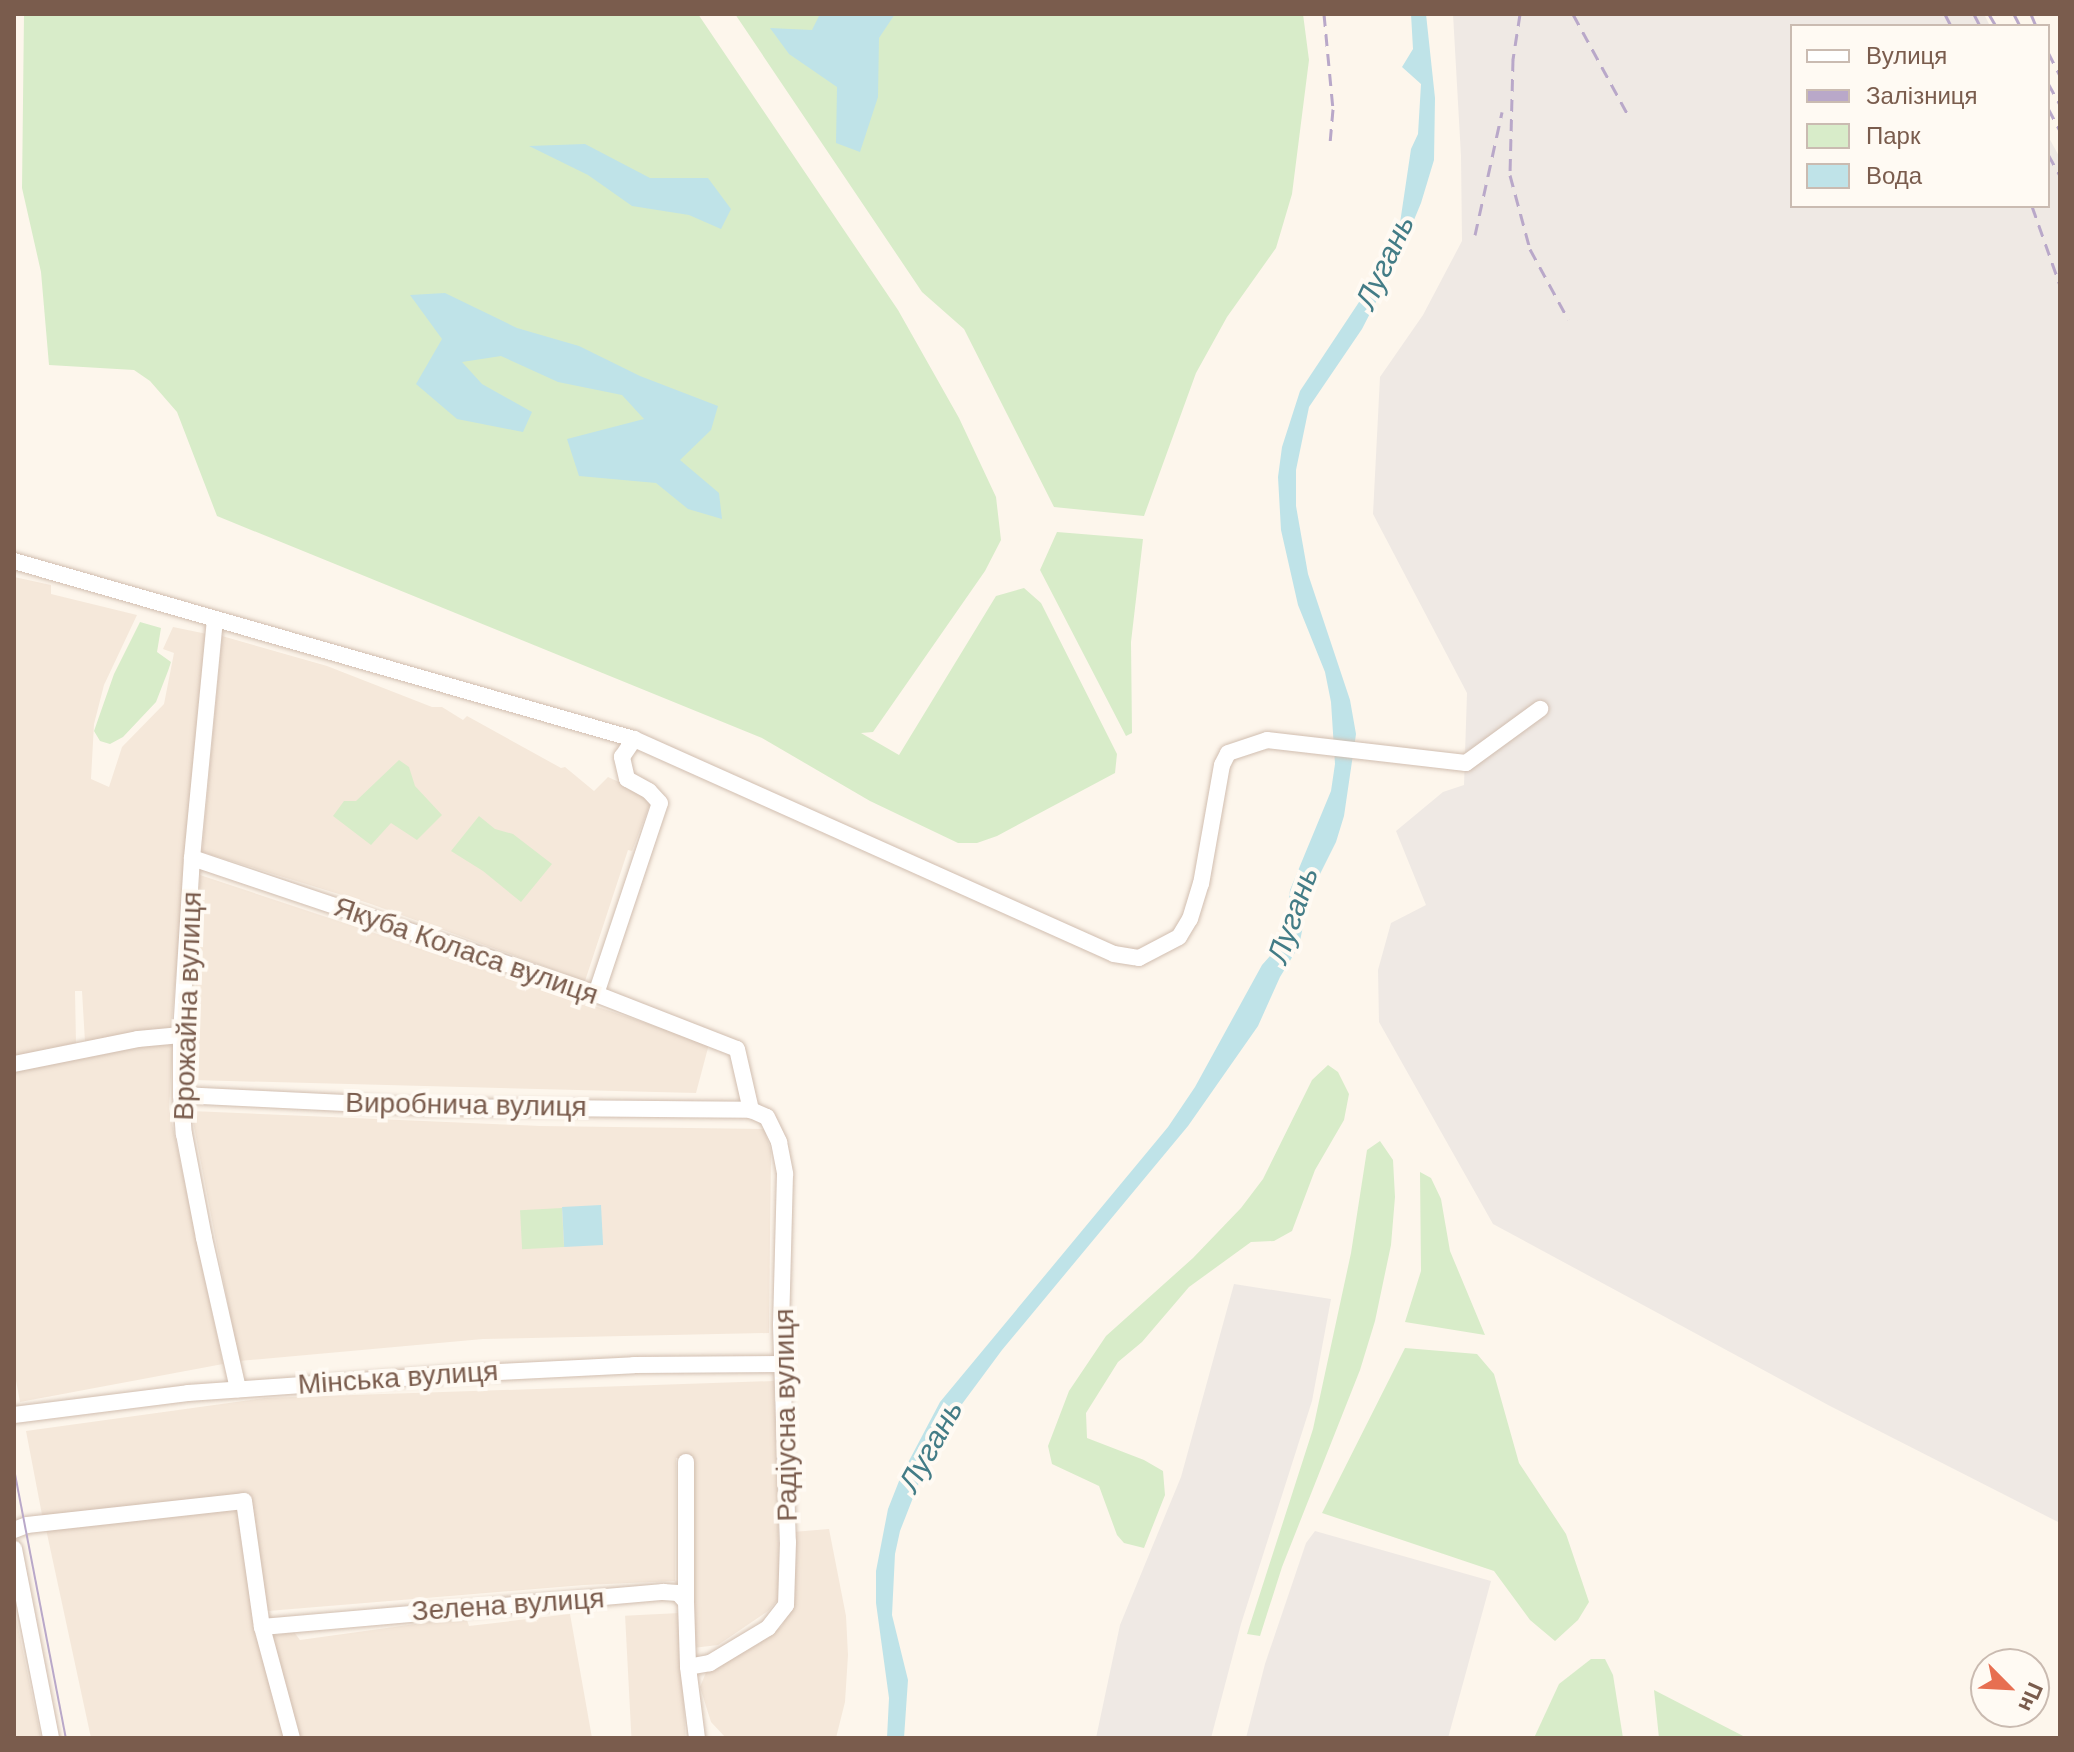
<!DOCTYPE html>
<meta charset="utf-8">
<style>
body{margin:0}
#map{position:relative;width:2074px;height:1752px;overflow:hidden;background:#fdf6ec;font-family:Arial,sans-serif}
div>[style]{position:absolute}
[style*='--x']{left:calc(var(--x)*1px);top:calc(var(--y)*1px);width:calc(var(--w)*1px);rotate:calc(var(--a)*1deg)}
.residential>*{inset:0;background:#f5e8da;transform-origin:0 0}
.industrial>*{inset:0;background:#efe9e4}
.green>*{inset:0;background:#d8ecc9;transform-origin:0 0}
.water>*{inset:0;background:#bfe3e8;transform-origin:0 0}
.roads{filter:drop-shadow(0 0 2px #d1beb0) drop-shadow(0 0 2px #d1beb0)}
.minor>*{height:16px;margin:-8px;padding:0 8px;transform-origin:8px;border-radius:8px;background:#fff}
.tram>*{height:2px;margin:-1px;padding:0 1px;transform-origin:1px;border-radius:1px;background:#b9a8c9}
.rail>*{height:3px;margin-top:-1.5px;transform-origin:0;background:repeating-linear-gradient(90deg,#b9a8c9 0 12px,transparent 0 20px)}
span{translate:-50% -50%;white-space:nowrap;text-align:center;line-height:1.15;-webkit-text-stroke:8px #fffaf3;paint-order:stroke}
.street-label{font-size:28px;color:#7a5c4d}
.water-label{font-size:30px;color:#437c86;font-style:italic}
.frame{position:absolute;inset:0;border:16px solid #7a5c4d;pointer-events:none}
.legend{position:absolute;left:1790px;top:24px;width:260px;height:184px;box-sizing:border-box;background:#fffaf3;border:2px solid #cabbb1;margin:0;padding:10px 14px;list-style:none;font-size:24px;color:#7a5c4d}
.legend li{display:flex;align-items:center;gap:16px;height:40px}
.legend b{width:40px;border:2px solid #cabbb1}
.north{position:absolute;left:1970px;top:1648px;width:80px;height:80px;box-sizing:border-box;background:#fffaf3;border:2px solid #cabbb1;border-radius:50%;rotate:114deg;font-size:22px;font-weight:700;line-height:32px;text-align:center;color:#7a5c4d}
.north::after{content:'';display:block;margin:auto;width:28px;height:36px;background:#e76f51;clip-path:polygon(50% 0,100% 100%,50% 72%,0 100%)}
</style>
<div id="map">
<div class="residential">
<div style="clip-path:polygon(14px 577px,51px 585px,51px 594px,137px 615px,104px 685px,94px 724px,91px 779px,109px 787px,122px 747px,164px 704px,174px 653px,163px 649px,173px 627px,207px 634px,171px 1028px,85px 1042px,82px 991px,75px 991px,76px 1043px,14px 1056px)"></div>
<div style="clip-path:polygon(222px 636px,327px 666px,432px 707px,442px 707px,463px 720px,467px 716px,561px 768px,565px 767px,594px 791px,608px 777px,645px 794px,650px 804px,632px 851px,628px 850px,585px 981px,368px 903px,202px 852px)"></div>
<div style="clip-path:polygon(200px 875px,709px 1044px,696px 1093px,192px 1080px)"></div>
<div style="clip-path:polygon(173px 1044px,169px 1109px,223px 1364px,20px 1402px,14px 1370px,14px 1071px,141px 1046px)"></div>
<div style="clip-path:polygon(191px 1111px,540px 1126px,764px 1129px,771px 1151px,769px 1333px,483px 1339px,239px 1361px)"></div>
<div style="clip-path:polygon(774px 1381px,780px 1597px,768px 1611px,718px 1645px,693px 1648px,693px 1459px,676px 1458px,675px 1581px,584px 1585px,268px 1611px,250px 1497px,43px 1520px,26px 1431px,265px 1398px)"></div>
<div style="clip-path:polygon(241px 1505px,287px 1738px,91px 1738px,46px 1529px)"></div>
<div style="clip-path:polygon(829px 1529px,846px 1616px,848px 1655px,845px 1702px,836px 1738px,726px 1738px,711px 1722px,700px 1687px,707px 1670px,758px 1644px,782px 1626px,790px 1608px,793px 1532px)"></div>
<div style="clip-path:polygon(14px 1608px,30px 1685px,41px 1738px,14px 1738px)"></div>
<div style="left:679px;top:1613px;width:125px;height:54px;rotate:87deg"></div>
<div style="clip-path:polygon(570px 1614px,592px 1738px,297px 1738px,271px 1636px,294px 1632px,300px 1640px,466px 1617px,469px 1626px)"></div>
</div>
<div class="industrial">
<div style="clip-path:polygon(1453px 14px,1984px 14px,1990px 26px,1792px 26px,1792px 206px,2048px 206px,2048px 136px,2060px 158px,2060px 1523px,1830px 1406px,1493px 1224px,1379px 1022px,1378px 970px,1391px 923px,1426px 905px,1396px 831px,1443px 792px,1464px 785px,1467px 693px,1373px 514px,1380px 377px,1423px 315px,1462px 241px,1461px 156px)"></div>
<div style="clip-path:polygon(1234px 1284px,1331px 1299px,1312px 1401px,1241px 1624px,1211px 1738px,1096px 1738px,1120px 1625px,1181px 1477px)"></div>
<div style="clip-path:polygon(1315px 1531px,1491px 1581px,1448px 1738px,1246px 1738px,1265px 1664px,1306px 1543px)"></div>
</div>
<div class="green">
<div style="clip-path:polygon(24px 14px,698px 14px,898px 310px,959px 418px,996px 497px,1001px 540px,985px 571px,873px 732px,861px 733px,899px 755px,996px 596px,1024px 588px,1041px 603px,1117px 754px,1115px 773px,997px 836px,977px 843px,958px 843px,870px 801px,762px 738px,217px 516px,177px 412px,150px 381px,134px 370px,49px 365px,41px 272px,22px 188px)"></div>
<div style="clip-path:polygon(735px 14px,1303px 14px,1309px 60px,1292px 194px,1276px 248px,1227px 317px,1196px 373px,1144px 516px,1054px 507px,964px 329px,922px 292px)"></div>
<div style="clip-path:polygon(1057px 532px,1143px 539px,1131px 642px,1132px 733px,1126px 736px,1040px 570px)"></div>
<div style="clip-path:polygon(140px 622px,161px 628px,157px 652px,171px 662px,168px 671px,156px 702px,123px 737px,110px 744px,100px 741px,94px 731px,101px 711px,114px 674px)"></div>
<div style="clip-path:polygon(399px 760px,409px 767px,415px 786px,442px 815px,417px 840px,391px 823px,371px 845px,333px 816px,344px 801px,356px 801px)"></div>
<div style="clip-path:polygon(479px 816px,495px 829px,513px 834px,552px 864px,521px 902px,483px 871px,451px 851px)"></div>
<div style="clip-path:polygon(1328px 1065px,1338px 1072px,1349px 1094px,1344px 1120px,1315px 1170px,1292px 1231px,1274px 1241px,1251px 1242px,1189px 1287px,1142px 1342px,1118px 1362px,1086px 1413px,1087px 1438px,1144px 1460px,1163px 1471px,1165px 1495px,1144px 1548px,1124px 1543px,1117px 1535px,1099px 1486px,1052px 1464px,1048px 1446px,1069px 1391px,1106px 1336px,1193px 1258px,1241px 1208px,1263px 1179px,1312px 1080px)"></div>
<div style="clip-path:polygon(1380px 1141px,1393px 1160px,1395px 1197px,1391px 1245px,1375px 1321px,1360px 1370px,1282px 1567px,1260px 1636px,1247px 1634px,1313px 1429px,1351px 1253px,1367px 1150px)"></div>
<div style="clip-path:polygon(1420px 1172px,1431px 1178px,1441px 1199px,1450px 1251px,1485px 1335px,1405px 1322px,1421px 1271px)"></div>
<div style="left:562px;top:1208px;width:39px;height:42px;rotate:87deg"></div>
<div style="clip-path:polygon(1405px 1348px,1477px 1354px,1494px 1374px,1519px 1463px,1566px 1534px,1589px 1602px,1578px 1620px,1555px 1641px,1530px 1620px,1494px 1571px,1322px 1513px)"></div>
<div style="clip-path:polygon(1591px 1659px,1605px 1659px,1613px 1675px,1623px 1738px,1534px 1738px,1559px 1684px)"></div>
<div style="clip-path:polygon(1654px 1690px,1747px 1738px,1659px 1738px)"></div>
</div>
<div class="water">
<div style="clip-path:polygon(820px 14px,895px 14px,879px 38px,878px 97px,860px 152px,836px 143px,837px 87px,789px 54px,770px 28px,812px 30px)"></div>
<div style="clip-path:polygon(1411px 14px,1426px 14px,1435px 98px,1434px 160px,1421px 203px,1397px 261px,1362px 329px,1309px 407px,1296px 470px,1296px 506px,1308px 574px,1350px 700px,1356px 734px,1344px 816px,1336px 842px,1309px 896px,1299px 946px,1280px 977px,1258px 1026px,1188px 1126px,1002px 1350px,945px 1427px,927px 1462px,900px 1531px,895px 1554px,892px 1615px,908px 1680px,904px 1738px,887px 1738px,889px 1698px,876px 1603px,876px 1571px,888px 1509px,901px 1476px,940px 1402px,1168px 1127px,1195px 1087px,1262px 965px,1284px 940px,1290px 890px,1331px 791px,1335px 764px,1331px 702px,1325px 672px,1298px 605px,1281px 530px,1278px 477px,1282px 447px,1300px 391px,1373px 281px,1400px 223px,1411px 149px,1418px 134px,1421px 84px,1402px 67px,1413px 49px)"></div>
<div style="clip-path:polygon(585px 144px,650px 178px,708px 178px,731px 209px,721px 229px,689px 215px,632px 206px,588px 175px,529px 146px)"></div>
<div style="clip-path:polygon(445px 293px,517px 328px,579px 346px,640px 376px,718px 406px,711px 430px,680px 460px,719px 493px,722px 519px,688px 509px,656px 483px,579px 476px,567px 439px,644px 419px,622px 395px,558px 382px,501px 356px,462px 362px,482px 384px,532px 412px,523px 432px,457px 419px,416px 384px,442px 339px,410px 295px)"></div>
<div style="left:601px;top:1205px;width:40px;height:39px;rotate:87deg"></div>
</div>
<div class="roads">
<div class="minor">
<div style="--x:14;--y:561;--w:645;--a:16.02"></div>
<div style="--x:634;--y:739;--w:526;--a:24.13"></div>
<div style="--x:1114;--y:954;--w:25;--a:9"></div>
<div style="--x:1139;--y:958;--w:45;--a:-27.7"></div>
<div style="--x:1179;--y:937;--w:21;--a:-59"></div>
<div style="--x:1190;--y:919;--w:37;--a:-73"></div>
<div style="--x:1201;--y:884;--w:121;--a:-80"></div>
<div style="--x:1222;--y:765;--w:13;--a:-63"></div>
<div style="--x:1228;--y:753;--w:41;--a:-18.4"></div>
<div style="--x:1267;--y:740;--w:200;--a:6.6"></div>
<div style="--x:1466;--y:763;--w:92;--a:-36.1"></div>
<div style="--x:215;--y:619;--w:240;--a:95.5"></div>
<div style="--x:192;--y:858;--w:177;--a:93.6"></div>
<div style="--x:181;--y:1035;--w:60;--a:90"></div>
<div style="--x:181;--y:1095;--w:39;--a:86"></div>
<div style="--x:184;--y:1134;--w:106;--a:79.1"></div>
<div style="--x:204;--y:1238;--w:155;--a:77.3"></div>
<div style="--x:192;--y:858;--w:426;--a:18.6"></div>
<div style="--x:596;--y:994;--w:151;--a:21.3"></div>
<div style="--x:737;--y:1049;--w:63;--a:77.1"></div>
<div style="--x:751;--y:1110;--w:17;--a:24"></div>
<div style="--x:767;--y:1117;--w:28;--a:64"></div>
<div style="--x:779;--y:1142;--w:33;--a:79"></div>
<div style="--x:785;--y:1174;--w:150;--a:91.5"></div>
<div style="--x:781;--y:1324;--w:218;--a:88.2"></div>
<div style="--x:788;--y:1542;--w:63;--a:91.8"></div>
<div style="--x:786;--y:1605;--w:29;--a:128"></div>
<div style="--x:768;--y:1628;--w:68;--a:148.9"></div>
<div style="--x:710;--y:1663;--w:22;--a:170"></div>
<div style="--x:688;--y:1667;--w:72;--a:82.8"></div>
<div style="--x:596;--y:994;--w:201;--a:-71.5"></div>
<div style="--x:660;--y:803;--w:16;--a:-133"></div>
<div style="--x:649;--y:791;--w:25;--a:-151"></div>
<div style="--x:627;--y:779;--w:23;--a:-103"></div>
<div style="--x:622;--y:757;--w:22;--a:-56"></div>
<div style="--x:14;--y:1064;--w:126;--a:-11.4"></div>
<div style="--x:138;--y:1039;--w:43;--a:-5.3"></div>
<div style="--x:181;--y:1095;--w:246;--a:2.8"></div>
<div style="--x:427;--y:1107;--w:324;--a:0.5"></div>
<div style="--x:14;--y:1415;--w:175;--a:-7.2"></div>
<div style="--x:188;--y:1393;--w:272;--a:-4"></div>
<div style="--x:459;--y:1374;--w:175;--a:-2.9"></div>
<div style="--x:634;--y:1365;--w:149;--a:-0.4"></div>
<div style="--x:14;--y:1530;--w:14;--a:-21"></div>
<div style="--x:27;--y:1525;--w:218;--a:-6.3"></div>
<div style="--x:244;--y:1501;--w:127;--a:81.9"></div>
<div style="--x:262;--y:1627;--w:403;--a:-5"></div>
<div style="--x:663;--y:1592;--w:15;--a:4"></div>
<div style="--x:678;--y:1593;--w:12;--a:48"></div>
<div style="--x:686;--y:1602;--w:65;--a:88.2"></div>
<div style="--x:14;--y:1549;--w:193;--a:78.9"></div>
<div style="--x:686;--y:1602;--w:140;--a:-90"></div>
<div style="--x:262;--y:1627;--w:115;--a:74.9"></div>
</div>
</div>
<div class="tram">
<div style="--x:14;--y:1469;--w:274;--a:79.1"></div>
</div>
<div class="rail">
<div style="--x:1324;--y:14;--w:95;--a:84.6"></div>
<div style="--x:1333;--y:109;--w:32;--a:95"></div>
<div style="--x:1520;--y:14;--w:46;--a:98.8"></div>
<div style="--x:1513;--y:59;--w:116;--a:91.5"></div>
<div style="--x:1510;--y:175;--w:77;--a:74.9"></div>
<div style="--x:1530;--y:249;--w:80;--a:61.5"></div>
<div style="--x:1573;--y:14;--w:113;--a:61.4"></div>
<div style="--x:1945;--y:14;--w:13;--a:63"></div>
<div style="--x:1974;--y:14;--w:13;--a:63"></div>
<div style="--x:1989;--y:14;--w:14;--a:60"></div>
<div style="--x:2014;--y:14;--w:13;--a:63"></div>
<div style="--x:2031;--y:14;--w:13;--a:67"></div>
<div style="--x:2048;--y:52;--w:27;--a:63"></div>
<div style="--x:2048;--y:83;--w:25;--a:61"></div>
<div style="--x:2048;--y:108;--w:26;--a:62"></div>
<div style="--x:2048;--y:154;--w:25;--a:61"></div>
<div style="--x:2032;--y:206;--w:84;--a:70.5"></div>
<div style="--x:1475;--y:235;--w:126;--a:-77.6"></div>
</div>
<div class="street-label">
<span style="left:466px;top:951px;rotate:19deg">Якуба Коласа вулиця</span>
<span style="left:188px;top:1006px;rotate:-88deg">Врожайна вулиця</span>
<span style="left:466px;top:1105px;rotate:1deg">Виробнича вулиця</span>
<span style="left:398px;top:1378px;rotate:-4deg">Мінська вулиця</span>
<span style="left:786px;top:1415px;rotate:-91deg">Радіусна вулиця</span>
<span style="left:508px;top:1605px;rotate:-4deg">Зелена вулиця</span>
</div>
<div class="water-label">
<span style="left:1385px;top:262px;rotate:-65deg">Лугань</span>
<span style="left:1293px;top:915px;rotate:-71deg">Лугань</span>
<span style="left:931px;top:1446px;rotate:-61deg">Лугань</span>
</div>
<div class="frame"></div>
<ul class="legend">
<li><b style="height:10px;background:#fff"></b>Вулиця</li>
<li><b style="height:10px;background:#b9a8c9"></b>Залізниця</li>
<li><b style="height:22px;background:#d8ecc9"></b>Парк</li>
<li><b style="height:22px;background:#bfe3e8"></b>Вода</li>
</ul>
<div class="north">Пн</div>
</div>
